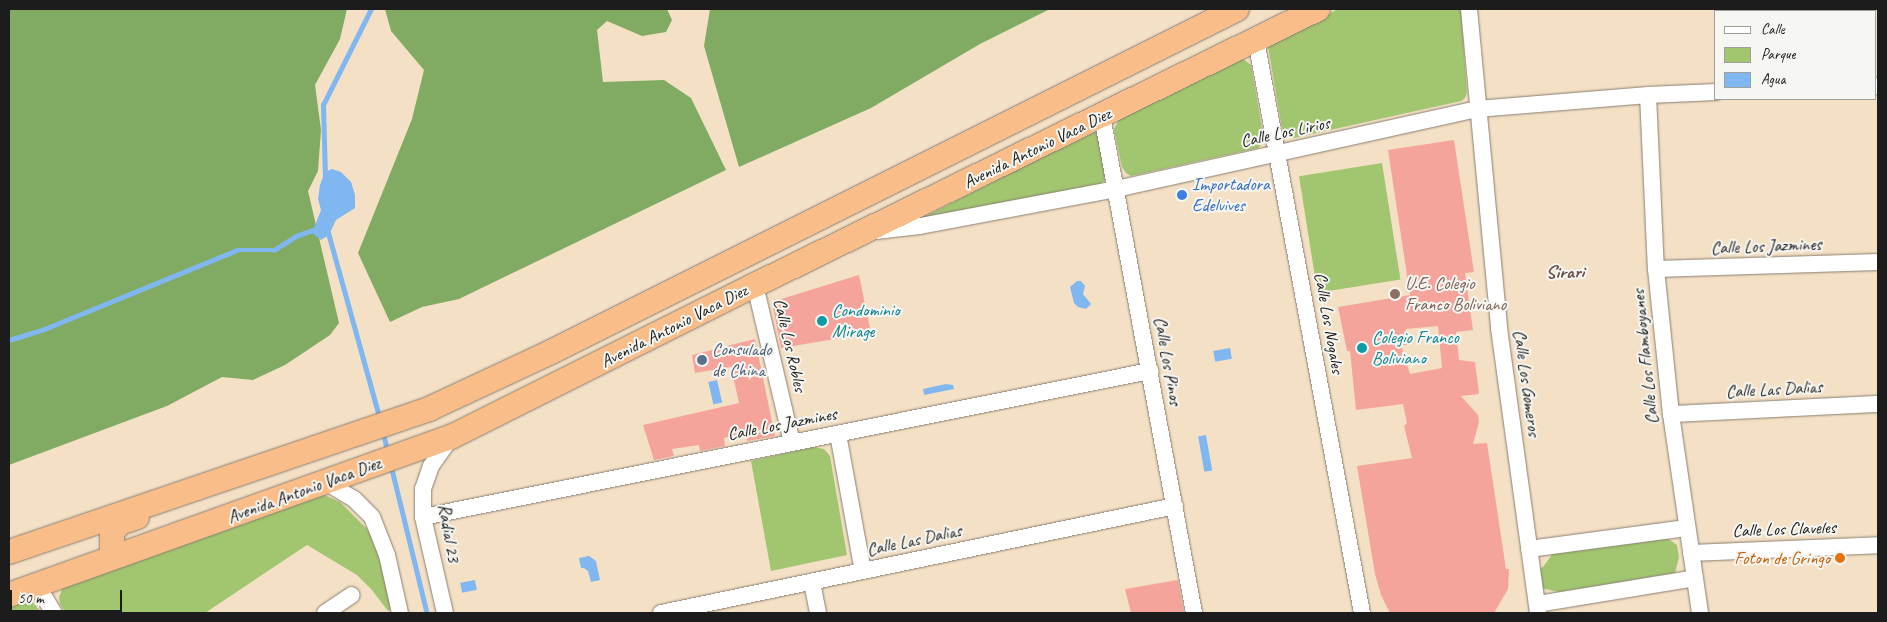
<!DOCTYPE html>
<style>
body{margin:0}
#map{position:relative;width:1887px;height:622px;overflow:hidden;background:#f4e0c5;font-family:Caveat,sans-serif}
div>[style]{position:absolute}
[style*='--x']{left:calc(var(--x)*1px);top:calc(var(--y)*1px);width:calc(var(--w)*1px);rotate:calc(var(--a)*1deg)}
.green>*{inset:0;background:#a2c670;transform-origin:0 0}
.forest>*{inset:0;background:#81ab62}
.water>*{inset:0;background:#80b7f0;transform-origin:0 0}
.stream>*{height:4.5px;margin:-2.25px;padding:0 2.25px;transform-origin:2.25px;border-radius:2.25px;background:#80b7f0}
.building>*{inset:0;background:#f5a49b}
.roads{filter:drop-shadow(0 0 1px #887e70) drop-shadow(0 0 1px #887e70)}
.minor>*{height:16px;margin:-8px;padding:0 8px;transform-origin:8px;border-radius:8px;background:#fff}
.highway>*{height:24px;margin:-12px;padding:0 12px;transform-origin:12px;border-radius:12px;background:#f8bd88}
.dots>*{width:14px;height:14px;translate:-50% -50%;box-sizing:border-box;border:2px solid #f6f6f2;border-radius:50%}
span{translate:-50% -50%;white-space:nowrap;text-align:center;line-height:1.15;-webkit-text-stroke:4px #f6f6f2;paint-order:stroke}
.street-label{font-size:18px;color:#1c1c1c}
.shop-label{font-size:18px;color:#366cbe}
.left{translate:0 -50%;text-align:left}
.education-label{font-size:18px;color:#785e54}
.culture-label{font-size:18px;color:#0d838f}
.service-label{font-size:18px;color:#4e5e75}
.food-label{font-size:18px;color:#c56008}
.right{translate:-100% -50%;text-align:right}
.neighbourhood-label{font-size:19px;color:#684c48;font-weight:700}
.frame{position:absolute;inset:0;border:10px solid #1c1c1c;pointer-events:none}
.legend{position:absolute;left:1714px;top:10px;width:162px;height:90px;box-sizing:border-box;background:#f6f6f2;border:1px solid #9f9f9c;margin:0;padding:6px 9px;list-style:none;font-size:15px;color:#1c1c1c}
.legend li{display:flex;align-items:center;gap:10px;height:25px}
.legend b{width:25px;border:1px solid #9f9f9c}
.scale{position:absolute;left:10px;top:590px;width:112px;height:22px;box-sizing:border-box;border:2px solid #1c1c1c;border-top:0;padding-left:6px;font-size:15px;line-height:18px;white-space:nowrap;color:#1c1c1c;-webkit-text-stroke:4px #f6f6f2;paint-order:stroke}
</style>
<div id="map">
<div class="green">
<div style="clip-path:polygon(1338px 9px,1461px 9px,1467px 93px,1465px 98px,1461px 101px,1294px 138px,1288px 135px,1282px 128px,1268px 46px)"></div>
<div style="clip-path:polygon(1242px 58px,1251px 65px,1264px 140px,1262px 144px,1258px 148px,1131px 176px,1126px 173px,1122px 167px,1114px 129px,1120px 118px)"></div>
<div style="clip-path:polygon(1093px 131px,1098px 133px,1108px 176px,1101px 184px,914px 222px)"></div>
<div style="left:1382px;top:163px;width:118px;height:84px;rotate:81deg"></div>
<div style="clip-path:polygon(814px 447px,824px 449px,830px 456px,847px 555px,771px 571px,751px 461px)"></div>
<div style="clip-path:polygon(322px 494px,340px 502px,368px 530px,380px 559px,392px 609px,388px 611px,372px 590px,357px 575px,307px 545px,205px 613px,66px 613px,60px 604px,59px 597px,63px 587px)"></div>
<div style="clip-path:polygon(1667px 538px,1677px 545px,1679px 557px,1675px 573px,1559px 592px,1540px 588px,1537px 570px,1543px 567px,1554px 552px)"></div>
<div style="clip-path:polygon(30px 599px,42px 613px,9px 613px,9px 602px)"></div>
</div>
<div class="forest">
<div style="clip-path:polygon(9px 9px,347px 9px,340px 39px,315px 85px,321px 130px,318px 171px,308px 191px,339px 323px,330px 335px,285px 365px,253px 380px,222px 377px,167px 406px,9px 465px)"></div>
<div style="clip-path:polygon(385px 9px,667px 9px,672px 20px,666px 32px,642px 36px,607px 21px,597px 30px,603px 82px,664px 80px,691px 98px,726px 170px,459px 299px,422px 307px,390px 322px,358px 253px,412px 119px,424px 70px,391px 31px)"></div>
<div style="clip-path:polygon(710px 9px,1050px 9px,980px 44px,871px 108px,739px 167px,704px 46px)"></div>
</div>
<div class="water">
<div style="clip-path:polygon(332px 169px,341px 172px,351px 182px,355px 195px,355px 208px,336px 220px,329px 235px,321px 240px,312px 233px,321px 210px,318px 199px,320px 185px,325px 172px)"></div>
<div style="clip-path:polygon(1077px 281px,1081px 281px,1085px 286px,1083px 294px,1091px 304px,1086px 309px,1078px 307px,1074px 303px,1070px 287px)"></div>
<div style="left:1230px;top:348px;width:11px;height:17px;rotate:80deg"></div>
<div style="left:717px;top:380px;width:23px;height:9px;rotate:77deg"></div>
<div style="clip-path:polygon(946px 384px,953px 385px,954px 389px,924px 395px,923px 389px)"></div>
<div style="left:1206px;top:435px;width:36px;height:8px;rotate:80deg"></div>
<div style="clip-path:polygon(589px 556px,596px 561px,600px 580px,591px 582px,588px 571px,584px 568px,581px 568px,579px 558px)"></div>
<div style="left:475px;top:580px;width:10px;height:15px;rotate:79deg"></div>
</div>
<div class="stream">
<div style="--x:325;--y:178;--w:73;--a:-91.6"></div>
<div style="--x:323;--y:105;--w:107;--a:-63.4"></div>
<div style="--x:328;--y:231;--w:194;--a:74.5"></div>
<div style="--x:9;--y:340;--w:34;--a:-17"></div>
<div style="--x:42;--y:330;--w:211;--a:-22.3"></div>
<div style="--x:237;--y:250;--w:37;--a:0"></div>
<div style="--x:274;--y:250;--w:26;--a:-32"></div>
<div style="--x:296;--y:236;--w:21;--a:-19"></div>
<div style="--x:383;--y:431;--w:22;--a:77"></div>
<div style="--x:391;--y:465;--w:152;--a:76.3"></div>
</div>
<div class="building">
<div style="clip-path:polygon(evenodd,1454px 140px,1474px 272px,1465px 273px,1473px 330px,1456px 332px,1459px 360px,1475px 362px,1479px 394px,1461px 396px,1478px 415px,1479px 422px,1473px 444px,1487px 443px,1506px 569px,1509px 569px,1508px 589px,1494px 613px,1390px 613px,1381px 595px,1375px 574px,1357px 466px,1412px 458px,1404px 426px,1407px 423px,1403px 404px,1356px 410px,1350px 351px,1347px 351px,1338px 307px,1410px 295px,1388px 150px,1454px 140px,1438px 326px,1442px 368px,1410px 374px,1401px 345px,1407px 345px,1406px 329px,1438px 326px)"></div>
<div style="clip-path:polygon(859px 275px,871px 333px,781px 348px,773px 308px,778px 300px)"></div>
<div style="clip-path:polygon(755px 339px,775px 436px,747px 441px,745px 432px,724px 438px,725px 446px,700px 451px,699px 445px,672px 449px,674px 456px,654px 460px,643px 425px,739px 403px,731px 367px,695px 373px,692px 355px)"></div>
<div style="clip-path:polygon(1178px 580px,1184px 613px,1131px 613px,1125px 589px)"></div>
</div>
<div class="roads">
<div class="minor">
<div style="--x:1469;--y:9;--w:320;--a:84.6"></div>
<div style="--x:1499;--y:328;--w:288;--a:82.2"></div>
<div style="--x:1256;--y:40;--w:583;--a:79.52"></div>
<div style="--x:1876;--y:86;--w:2;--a:0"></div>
<div style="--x:1648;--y:95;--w:174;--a:87.4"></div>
<div style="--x:1656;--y:269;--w:146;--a:84.1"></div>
<div style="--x:1671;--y:414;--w:201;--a:81.7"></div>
<div style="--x:1102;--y:116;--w:505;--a:79.51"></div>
<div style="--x:876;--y:231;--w:44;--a:-6.5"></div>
<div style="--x:920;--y:226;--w:199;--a:-10.7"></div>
<div style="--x:1116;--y:189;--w:370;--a:-12.5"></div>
<div style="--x:1477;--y:109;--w:172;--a:-4.7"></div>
<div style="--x:1648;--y:95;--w:68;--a:-2.5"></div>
<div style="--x:1656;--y:269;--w:222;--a:-1.8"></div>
<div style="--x:755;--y:285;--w:162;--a:76.8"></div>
<div style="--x:1671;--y:414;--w:207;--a:-2.8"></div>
<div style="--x:838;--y:434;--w:139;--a:79.7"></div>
<div style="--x:327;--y:483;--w:31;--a:31"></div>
<div style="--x:354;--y:499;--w:25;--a:45"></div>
<div style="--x:372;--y:517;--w:41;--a:68.5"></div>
<div style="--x:387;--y:555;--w:59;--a:77.4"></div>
<div style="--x:423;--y:517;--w:742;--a:-11.36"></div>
<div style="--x:1529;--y:549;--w:159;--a:-7.6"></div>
<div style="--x:1691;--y:553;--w:187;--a:-2.4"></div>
<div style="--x:812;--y:582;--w:32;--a:79"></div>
<div style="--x:37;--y:585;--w:33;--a:59"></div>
<div style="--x:1537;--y:604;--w:160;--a:-9.3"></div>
<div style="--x:325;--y:613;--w:32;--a:-34"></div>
<div style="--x:445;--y:613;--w:98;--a:-102.9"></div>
<div style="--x:423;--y:517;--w:28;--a:-90"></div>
<div style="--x:423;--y:489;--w:24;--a:-71"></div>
<div style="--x:431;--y:466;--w:35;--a:-55"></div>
<div style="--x:661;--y:613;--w:525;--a:-11.76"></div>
</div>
<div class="highway">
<div style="--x:9;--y:552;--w:446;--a:-18.8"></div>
<div style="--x:431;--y:408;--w:132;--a:-25"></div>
<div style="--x:551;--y:352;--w:767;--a:-26.57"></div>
<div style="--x:121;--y:555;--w:12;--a:-138"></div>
<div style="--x:112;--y:547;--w:15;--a:-90"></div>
<div style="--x:112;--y:532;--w:12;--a:-48"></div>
<div style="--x:120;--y:523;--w:18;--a:-19"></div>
<div style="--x:9;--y:595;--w:469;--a:-19.7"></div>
<div style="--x:451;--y:437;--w:340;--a:-26.6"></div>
<div style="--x:755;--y:285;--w:627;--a:-26.12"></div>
</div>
</div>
<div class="dots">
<div style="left:1182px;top:195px;background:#3f7fe0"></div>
<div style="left:1395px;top:294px;background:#8d6e63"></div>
<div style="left:822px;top:321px;background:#0f9aa8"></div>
<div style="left:1362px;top:348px;background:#0f9aa8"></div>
<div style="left:702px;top:360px;background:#5c6f8a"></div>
<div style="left:1840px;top:558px;background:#e8710a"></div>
</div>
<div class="street-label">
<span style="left:1285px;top:132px;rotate:-12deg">Calle Los Lirios</span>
<span style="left:1037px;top:148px;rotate:-26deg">Avenida Antonio Vaca Diez</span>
<span style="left:1766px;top:246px;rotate:-2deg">Calle Los Jazmines</span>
<span style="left:1329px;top:323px;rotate:80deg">Calle Los Nogales</span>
<span style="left:674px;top:326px;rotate:-27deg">Avenida Antonio Vaca Diez</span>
<span style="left:790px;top:345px;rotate:77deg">Calle Los Robles</span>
<span style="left:1645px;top:357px;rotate:-96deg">Calle Los Flamboyanes</span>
<span style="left:1168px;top:361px;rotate:80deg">Calle Los Pinos</span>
<span style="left:1527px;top:383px;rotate:82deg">Calle Los Gomeros</span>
<span style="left:1774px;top:389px;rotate:-3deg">Calle Las Dalias</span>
<span style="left:782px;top:424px;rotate:-11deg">Calle Los Jazmines</span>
<span style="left:304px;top:490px;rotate:-20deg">Avenida Antonio Vaca Diez</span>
<span style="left:1784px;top:529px;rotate:-2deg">Calle Los Claveles</span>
<span style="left:449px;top:533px;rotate:80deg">Radial 23</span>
<span style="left:914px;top:540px;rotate:-12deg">Calle Las Dalias</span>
</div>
<div class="shop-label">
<span class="left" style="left:1192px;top:195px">Importadora<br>Edelvives</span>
</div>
<div class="education-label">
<span class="left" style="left:1405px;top:294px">U.E. Colegio<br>Franco Boliviano</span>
</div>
<div class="culture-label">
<span class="left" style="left:832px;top:321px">Condominio<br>Mirage</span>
<span class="left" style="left:1372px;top:348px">Colegio Franco<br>Boliviano</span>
</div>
<div class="service-label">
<span class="left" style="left:712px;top:360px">Consulado<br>de China</span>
</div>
<div class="food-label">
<span class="right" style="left:1830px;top:558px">Foton de Gringo</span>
</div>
<div class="neighbourhood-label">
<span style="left:1565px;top:273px">Sirari</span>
</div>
<div class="frame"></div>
<ul class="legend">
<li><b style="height:6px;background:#fff"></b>Calle</li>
<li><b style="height:14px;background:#a2c670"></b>Parque</li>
<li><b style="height:14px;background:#80b7f0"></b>Agua</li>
</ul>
<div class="scale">50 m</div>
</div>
